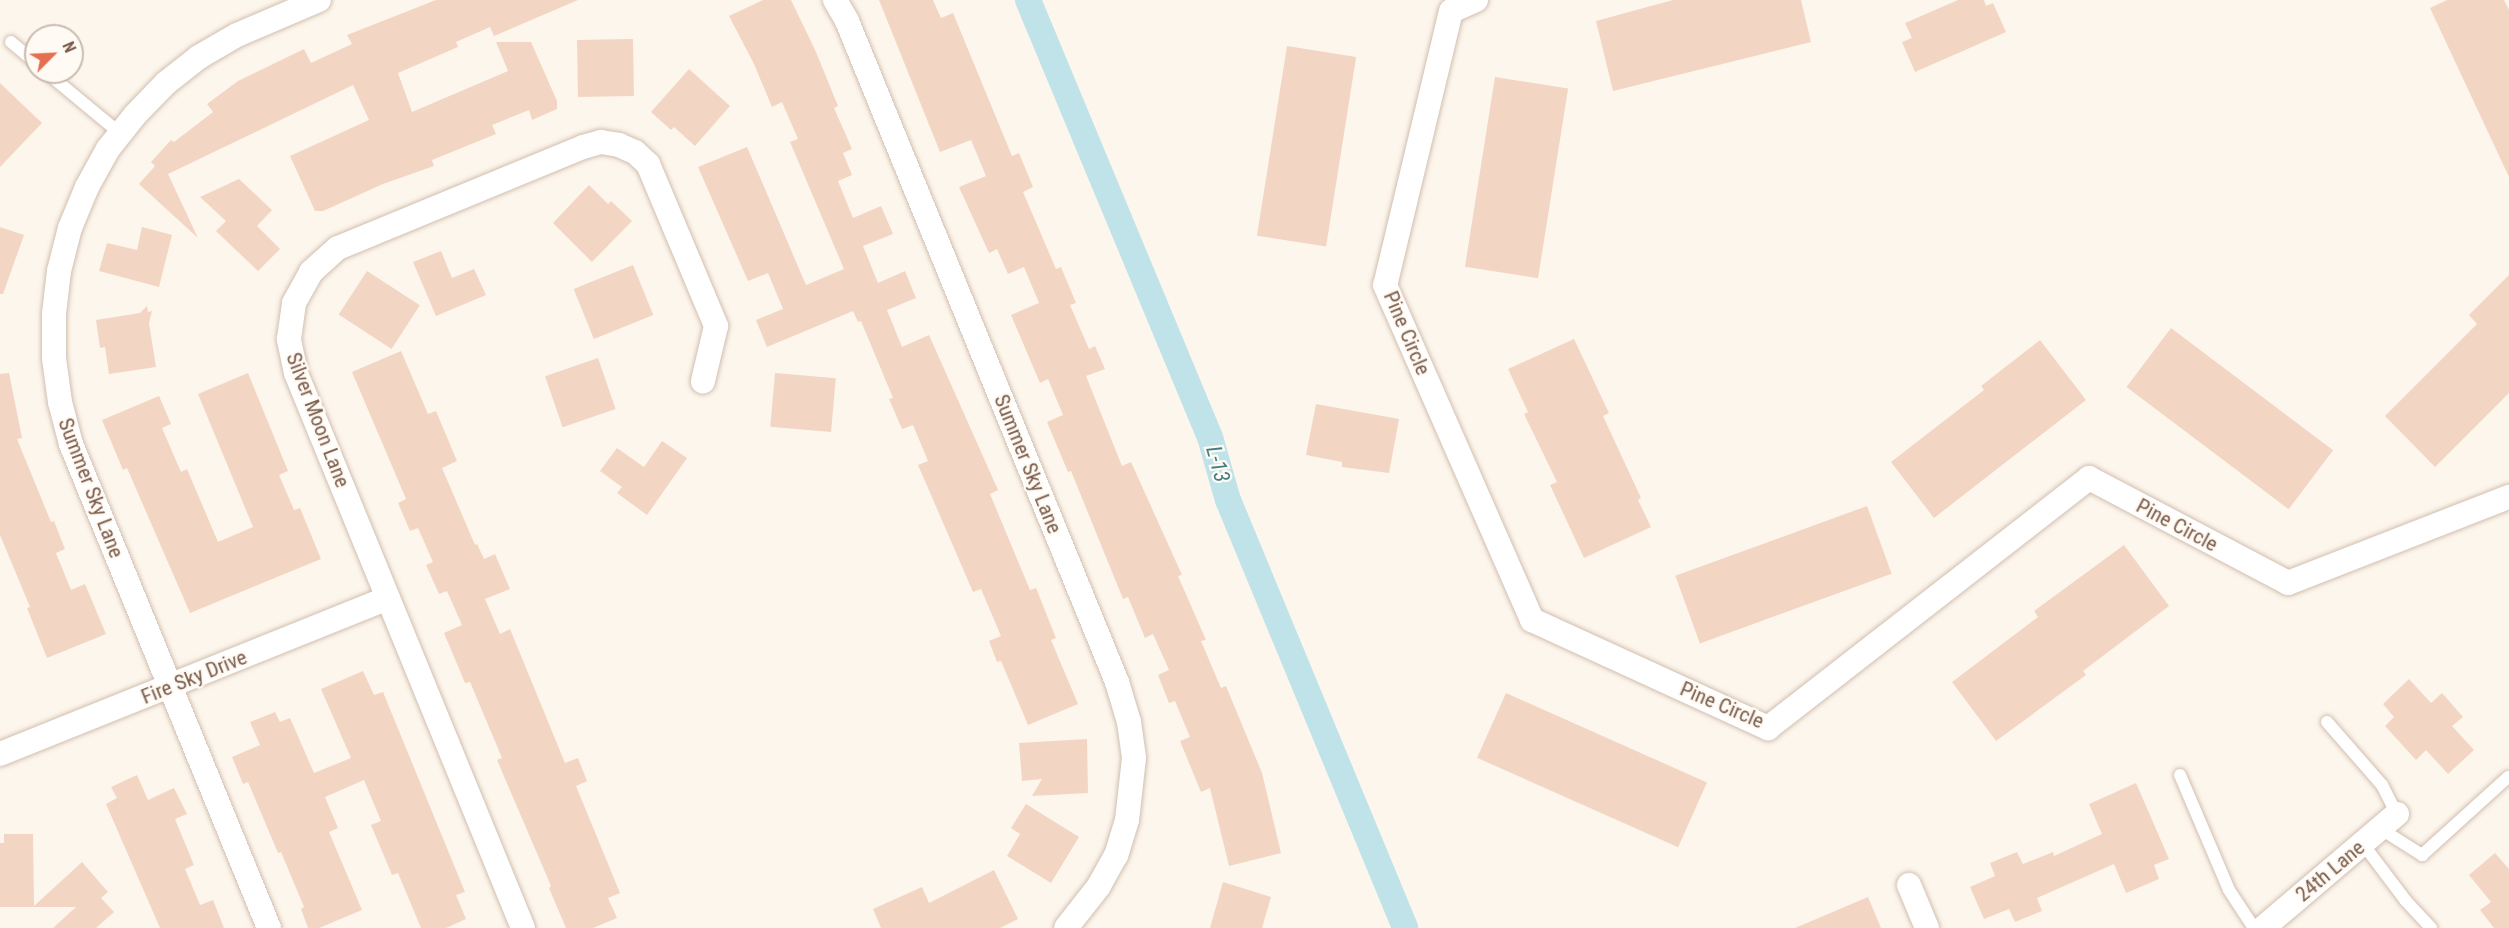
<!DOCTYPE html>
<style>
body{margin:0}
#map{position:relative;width:2509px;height:928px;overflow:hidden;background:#fdf6ec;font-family:"Roboto Condensed",sans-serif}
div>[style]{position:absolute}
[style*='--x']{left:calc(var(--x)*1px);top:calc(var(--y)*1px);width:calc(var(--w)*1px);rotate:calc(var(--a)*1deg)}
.canal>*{height:26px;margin:-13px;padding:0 13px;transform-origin:13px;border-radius:13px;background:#bfe3e8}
.building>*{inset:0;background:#f3d5c3;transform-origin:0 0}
.roads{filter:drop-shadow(0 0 2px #d1beb0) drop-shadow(0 0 2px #d1beb0)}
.lane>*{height:12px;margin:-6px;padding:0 6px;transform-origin:6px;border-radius:6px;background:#fff}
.street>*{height:24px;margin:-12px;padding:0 12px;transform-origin:12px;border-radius:12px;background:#fff}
span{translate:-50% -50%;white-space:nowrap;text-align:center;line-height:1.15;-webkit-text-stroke:4.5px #fffaf3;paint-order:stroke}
.street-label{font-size:21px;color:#7a5c4d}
.water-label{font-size:22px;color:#437c86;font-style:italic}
.north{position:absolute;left:24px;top:24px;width:60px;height:60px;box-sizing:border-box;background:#fffaf3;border:2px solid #cabbb1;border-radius:50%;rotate:66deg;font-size:16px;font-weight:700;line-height:24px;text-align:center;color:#7a5c4d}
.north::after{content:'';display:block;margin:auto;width:21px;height:27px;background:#e76f51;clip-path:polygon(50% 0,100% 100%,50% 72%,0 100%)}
</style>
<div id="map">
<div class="canal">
<div style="--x:1028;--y:0;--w:473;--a:67.4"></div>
<div style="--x:1210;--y:437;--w:66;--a:74.1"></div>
<div style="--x:1228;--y:500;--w:463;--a:67.5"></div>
</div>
<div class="building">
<div style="clip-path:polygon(436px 0,578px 0,494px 36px,490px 27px,456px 42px,458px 47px,398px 73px,412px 112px,508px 71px,496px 42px,531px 42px,557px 101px,557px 109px,532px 120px,529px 110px,492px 125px,496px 134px,432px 160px,434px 166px,383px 184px,323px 211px,315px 211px,290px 156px,369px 120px,353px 85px,168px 174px,198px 238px,139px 184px,155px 166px,151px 162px,171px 140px,174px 142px,213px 112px,207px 104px,238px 81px,304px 49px,311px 63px,352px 44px,347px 35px)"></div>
<div style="clip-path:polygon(763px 0,791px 0,816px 52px,838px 106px,834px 108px,852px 149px,843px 153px,852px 175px,838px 181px,853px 218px,881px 206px,893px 234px,863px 246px,878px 283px,905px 271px,916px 298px,887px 310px,902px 347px,929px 335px,998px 490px,990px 494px,1030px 590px,1036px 588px,1056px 638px,1051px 640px,1078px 704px,1028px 725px,1001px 661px,997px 662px,989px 641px,1001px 636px,981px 589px,973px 592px,918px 465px,928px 461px,913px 425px,902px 429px,889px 399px,893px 398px,861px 321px,858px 322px,853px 311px,767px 347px,756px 320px,783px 309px,768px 273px,748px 281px,698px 167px,747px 147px,806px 285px,844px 269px,790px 142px,798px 139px,782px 102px,772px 107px,754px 64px,729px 16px)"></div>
<div style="clip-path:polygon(879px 0,933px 0,941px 18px,953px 13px,1012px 156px,1019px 153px,1033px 187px,1023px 192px,1056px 269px,1061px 267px,1076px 303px,1070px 305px,1089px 349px,1095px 346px,1105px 369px,1086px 376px,1122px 466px,1131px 462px,1182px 575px,1178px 576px,1206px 640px,1201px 641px,1221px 688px,1226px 686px,1262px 773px,1281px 853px,1229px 866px,1210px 788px,1201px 792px,1180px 741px,1190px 737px,1175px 701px,1169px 703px,1158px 675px,1169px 670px,1153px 634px,1145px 638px,1128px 597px,1123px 599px,1071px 471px,1068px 472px,1047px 422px,1063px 415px,1048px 379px,1040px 383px,1011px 315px,1039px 303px,1024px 267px,1008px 274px,997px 249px,989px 253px,959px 187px,986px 176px,971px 140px,940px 152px)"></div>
<div style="clip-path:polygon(1673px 0,1801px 0,1811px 42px,1613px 91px,1596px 21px)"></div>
<div style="clip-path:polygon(1958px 0,1984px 0,1986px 6px,1993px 3px,2006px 32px,1915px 72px,1902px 42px,1912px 38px,1905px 23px)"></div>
<div style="clip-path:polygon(2447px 0,2504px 0,2509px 10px,2509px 177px,2430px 8px)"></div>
<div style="left:633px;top:39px;width:57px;height:56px;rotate:89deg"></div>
<div style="left:1287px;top:46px;width:70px;height:192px;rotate:9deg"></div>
<div style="clip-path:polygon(689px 69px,730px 106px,695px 146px,674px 127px,671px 130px,651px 112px)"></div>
<div style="left:1495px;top:77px;width:74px;height:192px;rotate:9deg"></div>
<div style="clip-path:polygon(0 83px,42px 123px,0 167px)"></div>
<div style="clip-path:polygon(239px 179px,272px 210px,257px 226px,280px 249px,258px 271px,216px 231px,226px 221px,200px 197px)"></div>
<div style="clip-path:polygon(589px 185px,608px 204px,611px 201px,632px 221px,592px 262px,553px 223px)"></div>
<div style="clip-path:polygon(0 227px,24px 235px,3px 294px,0 294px)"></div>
<div style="clip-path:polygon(142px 227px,172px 235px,159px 287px,99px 271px,107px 243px,137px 250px)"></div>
<div style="clip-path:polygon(441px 251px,452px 278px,474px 269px,486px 295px,436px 316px,413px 262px)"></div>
<div style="left:633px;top:265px;width:54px;height:64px;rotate:68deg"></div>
<div style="left:367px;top:271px;width:63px;height:52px;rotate:33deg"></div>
<div style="clip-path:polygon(2509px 275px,2509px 393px,2435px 467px,2385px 416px,2477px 324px,2469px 315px)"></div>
<div style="clip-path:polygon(147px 306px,148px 312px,152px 311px,149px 323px,156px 367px,109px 374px,105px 347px,100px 348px,96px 320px,140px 313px)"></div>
<div style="left:2171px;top:328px;width:203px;height:74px;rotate:37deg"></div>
<div style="clip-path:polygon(1574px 339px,1609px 413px,1603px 416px,1641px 498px,1638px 500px,1651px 527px,1584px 558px,1550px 485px,1557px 482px,1524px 414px,1528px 412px,1508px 369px)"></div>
<div style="clip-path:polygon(2040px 340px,2086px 400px,1934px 518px,1891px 462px,1984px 390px,1981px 386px)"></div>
<div style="clip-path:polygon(401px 351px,428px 414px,436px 411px,457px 461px,442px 468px,475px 545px,477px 544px,484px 559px,495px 554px,510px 589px,485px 599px,500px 634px,510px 629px,565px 763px,578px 758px,587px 781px,576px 786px,620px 893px,608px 898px,617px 918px,593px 928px,566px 928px,549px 888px,551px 886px,497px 760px,502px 758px,470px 682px,465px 683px,444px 633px,462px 625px,447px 591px,439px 594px,426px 565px,433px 562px,418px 528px,410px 531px,398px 503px,406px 499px,352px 372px)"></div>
<div style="left:598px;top:358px;width:54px;height:56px;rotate:71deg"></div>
<div style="clip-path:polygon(9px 373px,22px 438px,17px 439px,51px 522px,54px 521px,65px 549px,56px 553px,71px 590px,85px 584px,106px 634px,47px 658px,27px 608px,30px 607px,0 535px,0 374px)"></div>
<div style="clip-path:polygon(248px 373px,288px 471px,279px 475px,294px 510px,300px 508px,321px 559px,190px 613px,127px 468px,123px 470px,102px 420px,159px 396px,171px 424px,162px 428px,181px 472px,187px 469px,218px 542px,253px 527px,198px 394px)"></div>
<div style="left:775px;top:373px;width:61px;height:54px;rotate:5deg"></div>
<div style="clip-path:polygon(1316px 404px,1399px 419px,1389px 473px,1342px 467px,1342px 462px,1306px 455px)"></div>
<div style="clip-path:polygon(662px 441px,687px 458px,647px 515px,617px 493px,622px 487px,600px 471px,617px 448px,644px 467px)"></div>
<div style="left:1867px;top:506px;width:72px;height:204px;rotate:70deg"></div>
<div style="clip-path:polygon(2124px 545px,2169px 606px,2083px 671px,2086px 675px,1996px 741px,1952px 682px,2038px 617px,2034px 611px)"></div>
<div style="clip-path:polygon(363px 671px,374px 695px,383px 692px,465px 892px,456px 895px,466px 919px,446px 928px,421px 928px,398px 873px,392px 875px,371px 825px,381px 821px,364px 780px,325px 797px,338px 828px,329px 832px,362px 910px,319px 928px,308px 928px,301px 909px,304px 907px,281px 852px,278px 853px,248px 782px,243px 784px,232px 757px,260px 745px,250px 722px,275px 712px,280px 722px,290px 718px,314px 773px,351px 758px,321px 689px)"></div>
<div style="clip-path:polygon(2409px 679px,2431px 703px,2442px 693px,2463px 717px,2452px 726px,2474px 750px,2448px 774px,2426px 750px,2416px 760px,2385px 726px,2394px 717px,2383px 704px)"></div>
<div style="left:1506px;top:693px;width:220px;height:71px;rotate:24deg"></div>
<div style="clip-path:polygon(1087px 739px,1088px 793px,1032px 796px,1042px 779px,1022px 781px,1019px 743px)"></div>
<div style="clip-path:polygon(137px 775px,148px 800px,174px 788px,187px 814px,175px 819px,194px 865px,185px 869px,200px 905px,213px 900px,224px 928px,160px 928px,106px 804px,117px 798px,111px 787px)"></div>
<div style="clip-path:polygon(2136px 783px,2169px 859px,2154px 865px,2159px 879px,2126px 893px,2114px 864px,2037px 898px,2042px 911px,2015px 922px,2009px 909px,1984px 919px,1970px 887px,1995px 876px,1990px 863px,2017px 852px,2023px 864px,2053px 852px,2054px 856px,2102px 834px,2089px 804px)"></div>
<div style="clip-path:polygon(1026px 804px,1079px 837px,1051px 883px,1007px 856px,1020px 834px,1011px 828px)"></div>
<div style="clip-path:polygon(4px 834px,33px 834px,34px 906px,82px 862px,108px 892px,101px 898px,114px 912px,96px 928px,53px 928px,76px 907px,0 907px,0 843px,4px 843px)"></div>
<div style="clip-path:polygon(2495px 853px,2509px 869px,2509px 928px,2494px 928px,2480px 910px,2491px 902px,2469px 875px)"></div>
<div style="clip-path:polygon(994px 870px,1018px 919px,1000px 928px,881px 928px,873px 909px,922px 887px,929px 903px)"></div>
<div style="clip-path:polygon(1223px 882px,1271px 897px,1262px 928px,1210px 928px)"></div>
<div style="clip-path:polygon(1868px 897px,1881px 928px,1795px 928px)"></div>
</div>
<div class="roads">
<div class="lane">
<div style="--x:11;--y:42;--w:33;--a:40"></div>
<div style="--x:46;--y:72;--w:97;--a:39.6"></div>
<div style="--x:2327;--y:722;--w:84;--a:48.9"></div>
<div style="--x:2382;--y:785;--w:33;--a:63"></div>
<div style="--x:2180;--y:775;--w:125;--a:66.9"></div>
<div style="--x:2229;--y:890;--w:45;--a:56.7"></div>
<div style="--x:2381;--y:829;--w:49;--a:32.4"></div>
<div style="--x:2422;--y:855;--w:116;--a:-42.2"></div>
<div style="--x:2363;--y:844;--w:71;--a:53"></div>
<div style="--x:2406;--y:901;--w:37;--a:47"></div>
</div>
<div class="street">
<div style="--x:835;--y:0;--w:24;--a:60"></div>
<div style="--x:847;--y:21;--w:714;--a:67.78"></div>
<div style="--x:1117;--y:682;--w:42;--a:73.3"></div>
<div style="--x:1129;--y:722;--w:36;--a:82"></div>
<div style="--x:1134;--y:758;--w:62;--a:96.4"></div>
<div style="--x:1127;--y:820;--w:37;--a:107"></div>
<div style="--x:1116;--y:855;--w:35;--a:119"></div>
<div style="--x:1099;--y:886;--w:53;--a:128.2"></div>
<div style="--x:1476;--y:0;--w:27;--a:156"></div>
<div style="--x:1451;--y:11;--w:282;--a:103.5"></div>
<div style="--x:1385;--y:285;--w:366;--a:66.3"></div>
<div style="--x:1532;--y:620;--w:260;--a:24.6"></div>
<div style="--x:1768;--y:728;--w:407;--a:-37.9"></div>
<div style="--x:2089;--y:478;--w:225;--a:27.8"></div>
<div style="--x:2288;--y:583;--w:237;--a:-21.3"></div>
<div style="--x:0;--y:754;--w:418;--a:-21.9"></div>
<div style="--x:1909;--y:885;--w:47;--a:67.3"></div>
<div style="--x:269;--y:928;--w:523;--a:-112.25"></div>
<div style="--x:71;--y:444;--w:43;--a:-104.7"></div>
<div style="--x:60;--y:402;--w:44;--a:-97.8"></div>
<div style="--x:54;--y:358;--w:44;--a:-90"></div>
<div style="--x:54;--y:314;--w:43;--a:-83.4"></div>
<div style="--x:59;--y:271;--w:44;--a:-75.7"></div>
<div style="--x:70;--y:228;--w:44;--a:-67.5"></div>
<div style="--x:87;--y:187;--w:43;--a:-61.1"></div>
<div style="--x:108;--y:149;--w:43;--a:-51.5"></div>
<div style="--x:135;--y:115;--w:45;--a:-45.9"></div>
<div style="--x:166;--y:83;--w:42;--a:-38.2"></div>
<div style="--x:199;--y:57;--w:44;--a:-30.1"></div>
<div style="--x:237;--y:35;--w:89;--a:-23.1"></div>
<div style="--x:523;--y:928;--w:600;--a:-112.25"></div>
<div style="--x:296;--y:373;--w:35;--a:-102"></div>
<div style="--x:289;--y:339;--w:36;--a:-82"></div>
<div style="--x:294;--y:303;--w:35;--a:-61"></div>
<div style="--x:311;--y:272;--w:36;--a:-42"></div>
<div style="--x:338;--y:248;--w:265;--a:-22.4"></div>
<div style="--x:583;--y:147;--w:19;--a:-16"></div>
<div style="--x:601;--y:142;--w:18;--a:9"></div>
<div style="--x:619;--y:145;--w:17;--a:24"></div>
<div style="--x:635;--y:152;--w:18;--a:43"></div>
<div style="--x:648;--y:164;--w:176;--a:67.2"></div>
<div style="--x:716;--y:326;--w:57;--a:103.3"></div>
<div style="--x:2263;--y:928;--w:176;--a:-40.4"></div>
</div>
</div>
<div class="street-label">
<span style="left:1407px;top:333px;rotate:67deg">Pine Circle</span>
<span style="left:318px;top:420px;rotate:69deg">Silver Moon Lane</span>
<span style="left:1028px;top:464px;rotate:68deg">Summer Sky Lane</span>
<span style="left:91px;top:488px;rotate:69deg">Summer Sky Lane</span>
<span style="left:2177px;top:525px;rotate:28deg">Pine Circle</span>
<span style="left:194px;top:677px;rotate:-22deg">Fire Sky Drive</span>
<span style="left:1722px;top:705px;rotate:23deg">Pine Circle</span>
<span style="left:2330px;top:871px;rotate:-40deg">24th Lane</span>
</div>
<div class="water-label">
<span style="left:1218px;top:464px;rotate:74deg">L-13</span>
</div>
<div class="north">N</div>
</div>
